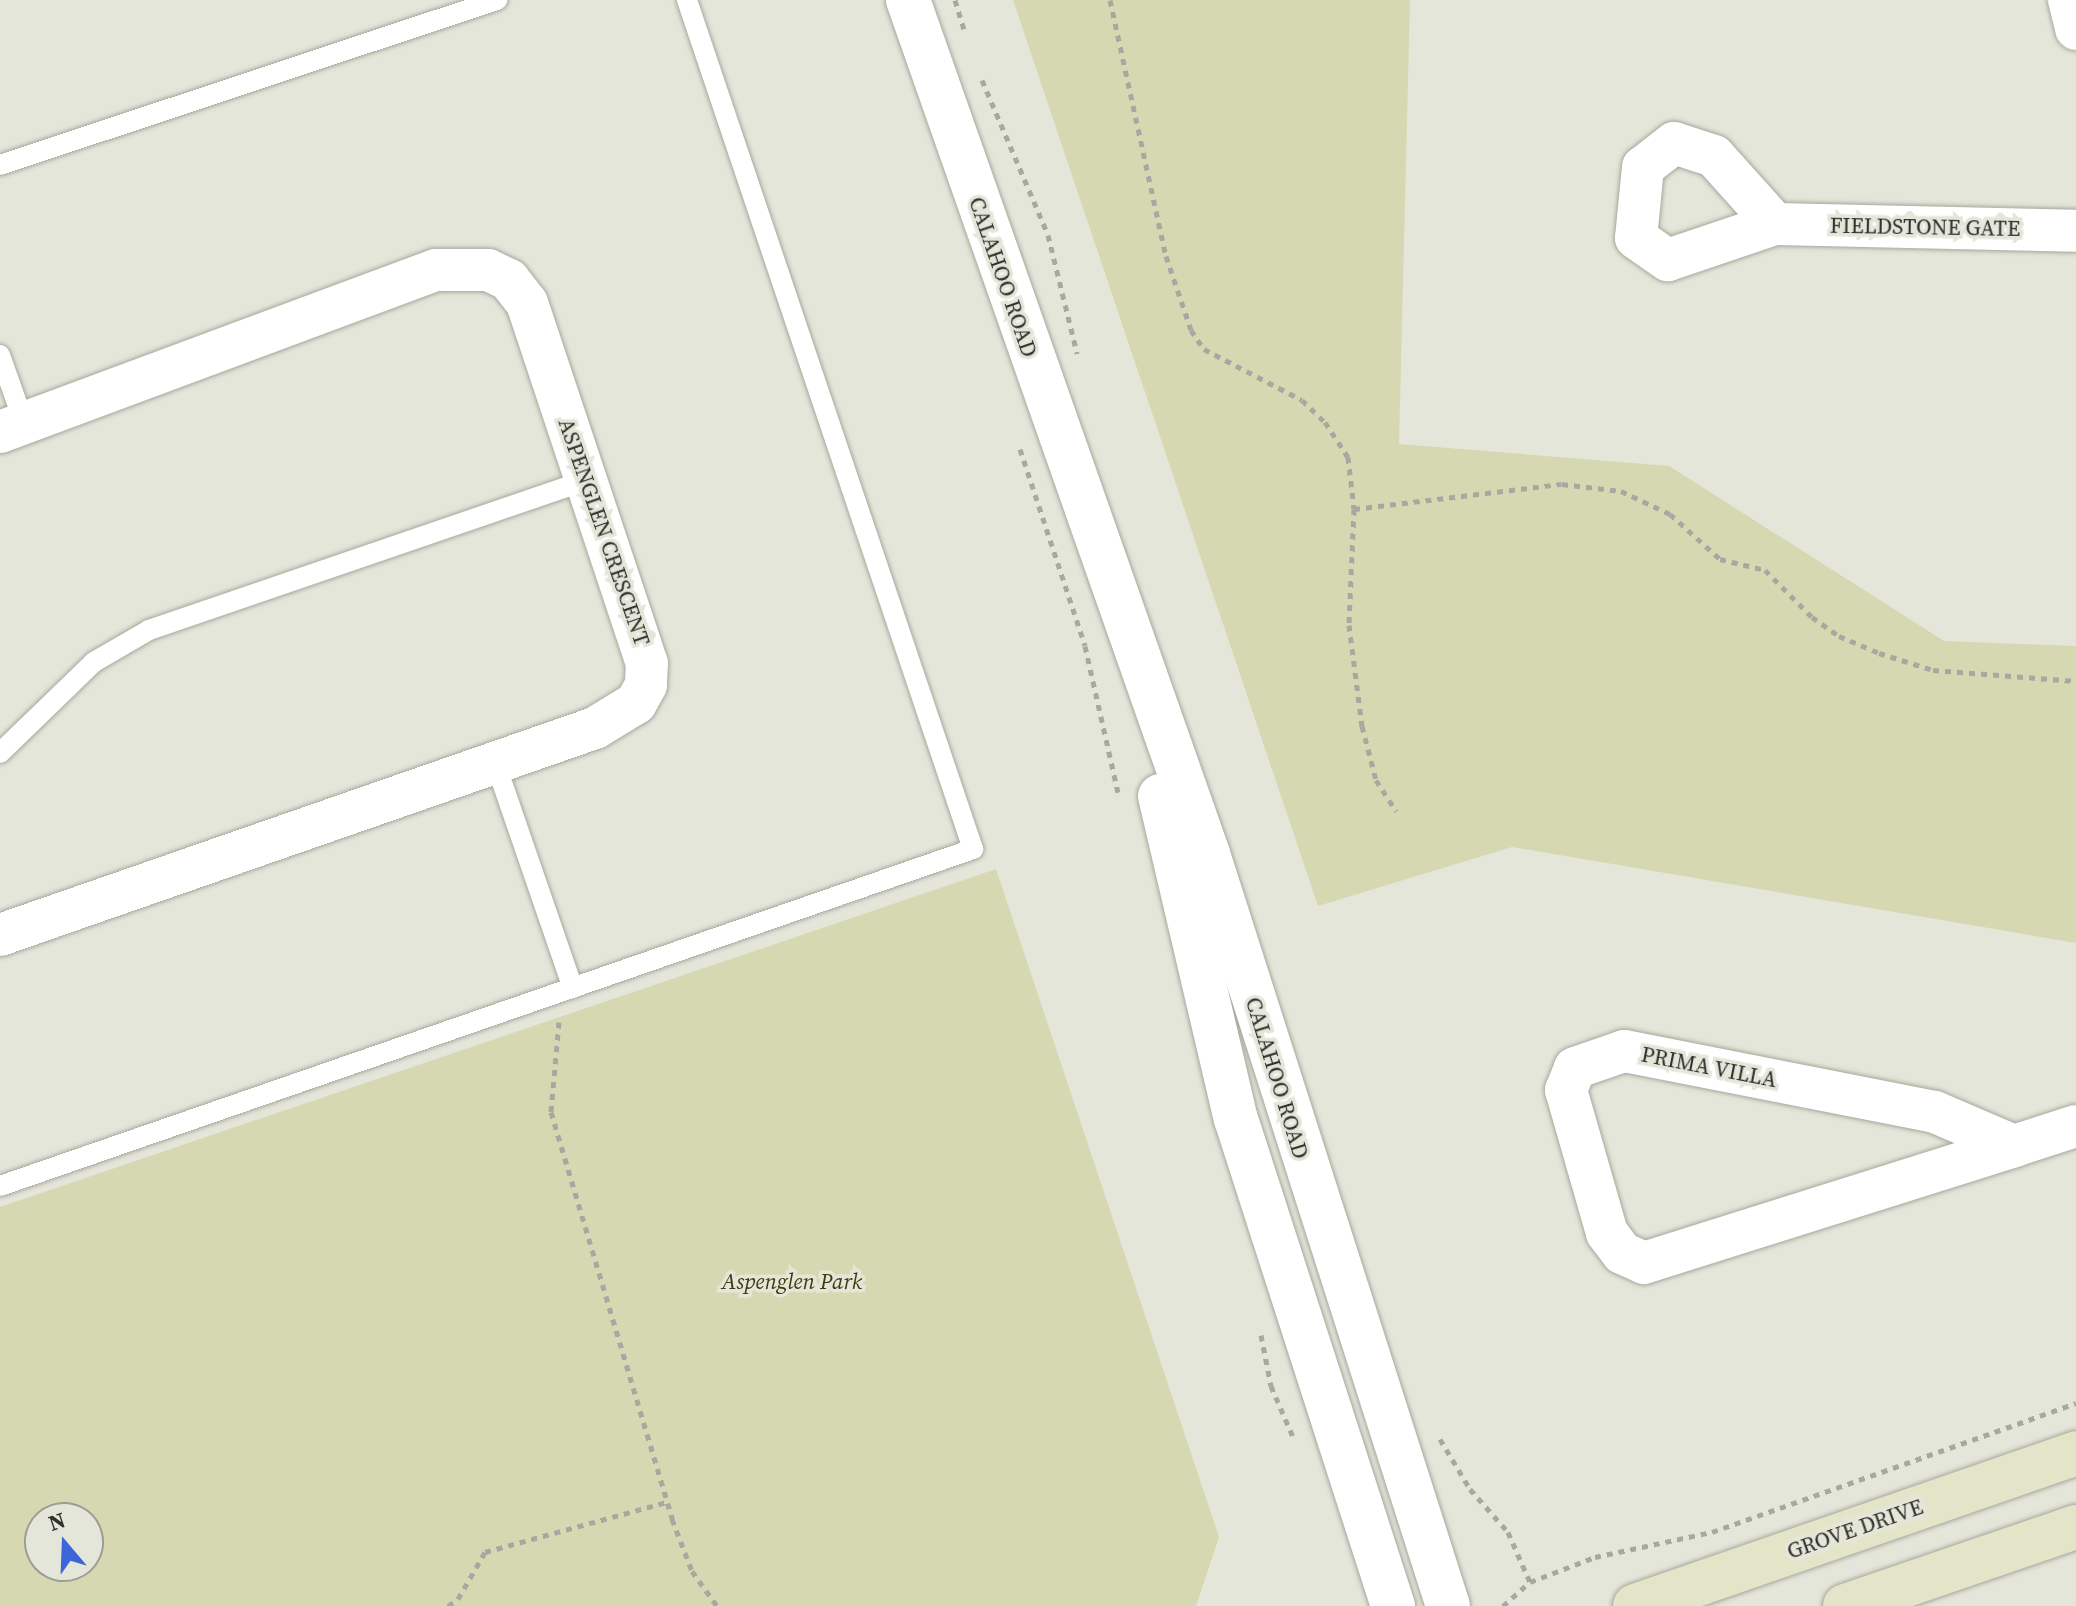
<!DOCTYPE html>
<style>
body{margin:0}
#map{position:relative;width:2076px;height:1606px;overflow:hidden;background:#e5e6da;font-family:"Source Serif 4",serif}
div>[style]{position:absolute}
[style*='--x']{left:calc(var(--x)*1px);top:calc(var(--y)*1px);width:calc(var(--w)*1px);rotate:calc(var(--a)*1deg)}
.green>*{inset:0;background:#d6d8b1}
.path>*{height:5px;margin-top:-2.5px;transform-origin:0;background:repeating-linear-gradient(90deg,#a7a89f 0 6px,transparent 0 12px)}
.roads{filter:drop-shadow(0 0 2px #a7a89d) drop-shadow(0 0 2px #a7a89d)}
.service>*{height:20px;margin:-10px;padding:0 10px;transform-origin:10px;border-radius:10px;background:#fff}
.minor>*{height:42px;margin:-21px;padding:0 21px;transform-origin:21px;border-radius:21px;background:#fff}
.tertiary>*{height:44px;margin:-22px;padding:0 22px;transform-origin:22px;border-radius:22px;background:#fff}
.secondary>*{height:44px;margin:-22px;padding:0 22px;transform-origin:22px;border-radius:22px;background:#e4e5c8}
span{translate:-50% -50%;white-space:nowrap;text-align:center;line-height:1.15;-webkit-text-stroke:7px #e5e6da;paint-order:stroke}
.street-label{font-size:22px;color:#2f2f2b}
.park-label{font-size:22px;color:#3c3d0d;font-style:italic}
.north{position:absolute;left:24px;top:1502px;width:80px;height:80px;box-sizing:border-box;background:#e5e6da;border:2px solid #9c9d94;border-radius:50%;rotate:341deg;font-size:22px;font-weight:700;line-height:32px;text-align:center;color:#2f2f2b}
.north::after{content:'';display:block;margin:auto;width:28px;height:36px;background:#3c66d7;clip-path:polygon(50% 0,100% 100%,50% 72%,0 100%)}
</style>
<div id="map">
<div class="green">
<div style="clip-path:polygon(1013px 0,1410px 0,1399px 444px,1669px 466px,1944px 641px,2076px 646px,2076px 943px,1512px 847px,1318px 906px)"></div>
<div style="clip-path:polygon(evenodd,996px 869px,1219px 1537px,1196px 1606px,0 1606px,0 1207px,996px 869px,40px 1518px,88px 1518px,88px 1566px,40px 1566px,40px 1518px)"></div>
</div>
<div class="path">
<div style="--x:955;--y:0;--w:34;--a:73"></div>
<div style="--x:1110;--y:0;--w:262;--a:77.7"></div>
<div style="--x:1166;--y:256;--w:78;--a:71.3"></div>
<div style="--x:1191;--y:330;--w:23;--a:56"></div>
<div style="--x:1204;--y:349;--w:110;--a:27.5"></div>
<div style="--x:1302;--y:400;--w:32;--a:44"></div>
<div style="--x:1325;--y:422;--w:42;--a:56.7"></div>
<div style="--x:1348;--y:457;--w:52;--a:83.4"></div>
<div style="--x:1354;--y:509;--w:116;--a:92.5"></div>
<div style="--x:1349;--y:625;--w:102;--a:82.7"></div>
<div style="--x:1362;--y:726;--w:56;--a:75.5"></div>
<div style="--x:1376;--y:780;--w:37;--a:57"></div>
<div style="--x:982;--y:80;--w:168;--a:66.9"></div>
<div style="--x:1048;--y:235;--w:122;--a:76.2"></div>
<div style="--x:1020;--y:449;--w:207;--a:71.7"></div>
<div style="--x:1085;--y:646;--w:150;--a:77.3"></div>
<div style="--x:1354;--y:509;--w:209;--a:-6.9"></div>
<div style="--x:1562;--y:484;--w:59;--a:6.8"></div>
<div style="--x:1621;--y:491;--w:54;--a:25.1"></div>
<div style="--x:1670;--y:514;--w:67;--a:42"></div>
<div style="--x:1720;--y:559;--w:46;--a:13.7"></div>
<div style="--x:1765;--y:570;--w:66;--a:45"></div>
<div style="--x:1812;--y:617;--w:33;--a:35"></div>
<div style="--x:1839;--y:636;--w:43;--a:23"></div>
<div style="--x:1879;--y:653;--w:57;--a:17.5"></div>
<div style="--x:1933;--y:670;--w:143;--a:4.4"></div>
<div style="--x:559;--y:1022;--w:90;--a:95.1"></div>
<div style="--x:551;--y:1112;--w:425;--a:73.4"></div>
<div style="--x:672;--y:1519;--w:56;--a:69"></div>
<div style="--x:692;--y:1571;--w:43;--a:54.5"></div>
<div style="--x:1261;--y:1335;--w:52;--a:78.9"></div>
<div style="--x:1271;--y:1386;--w:58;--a:66.5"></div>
<div style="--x:1440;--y:1439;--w:58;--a:59"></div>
<div style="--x:1470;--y:1489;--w:57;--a:48.5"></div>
<div style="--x:1508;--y:1532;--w:55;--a:66.3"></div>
<div style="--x:448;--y:1606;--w:12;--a:-35"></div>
<div style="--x:458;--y:1599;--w:54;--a:-60.1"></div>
<div style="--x:485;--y:1552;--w:188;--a:-15.4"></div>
<div style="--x:1503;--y:1606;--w:36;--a:-42"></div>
<div style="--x:1530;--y:1582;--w:70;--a:-21"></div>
<div style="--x:1595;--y:1557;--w:120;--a:-12.1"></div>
<div style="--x:1712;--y:1532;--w:386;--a:-19.5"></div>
</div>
<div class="roads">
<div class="service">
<div style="--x:0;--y:165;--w:524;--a:-18.37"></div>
<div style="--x:0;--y:355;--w:69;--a:70.5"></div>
<div style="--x:0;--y:753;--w:131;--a:-44.1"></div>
<div style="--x:94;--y:662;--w:64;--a:-30.2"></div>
<div style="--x:149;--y:630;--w:463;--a:-18.9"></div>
<div style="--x:495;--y:762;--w:239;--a:71"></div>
<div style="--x:0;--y:1186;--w:1030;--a:-19.1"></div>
<div style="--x:973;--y:849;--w:896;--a:-108.62"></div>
</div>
<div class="minor">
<div style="--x:2069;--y:0;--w:30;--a:76"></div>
<div style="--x:1775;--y:224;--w:91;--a:-131.9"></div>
<div style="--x:1714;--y:156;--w:42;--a:-162"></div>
<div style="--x:1674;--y:143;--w:39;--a:142"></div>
<div style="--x:1643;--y:167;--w:71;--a:95.6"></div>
<div style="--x:1636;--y:238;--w:39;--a:35"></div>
<div style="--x:1668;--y:260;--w:113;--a:-18.6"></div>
<div style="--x:1775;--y:224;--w:301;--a:1.3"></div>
<div style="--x:0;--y:432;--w:465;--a:-20.4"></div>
<div style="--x:436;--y:270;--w:52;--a:0"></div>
<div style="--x:488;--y:270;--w:23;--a:25"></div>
<div style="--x:509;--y:280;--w:29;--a:52"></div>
<div style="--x:527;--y:303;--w:379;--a:71.6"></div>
<div style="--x:647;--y:663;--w:22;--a:93"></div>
<div style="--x:646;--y:685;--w:21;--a:119"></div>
<div style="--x:636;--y:703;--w:48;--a:148.6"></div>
<div style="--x:595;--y:728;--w:630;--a:160.82"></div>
<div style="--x:2014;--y:1146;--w:86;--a:-156.7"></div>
<div style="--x:1935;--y:1112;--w:317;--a:-168.9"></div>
<div style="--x:1624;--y:1051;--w:52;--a:160.9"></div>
<div style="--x:1575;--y:1068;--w:24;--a:112"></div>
<div style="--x:1566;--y:1090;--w:149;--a:74"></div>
<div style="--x:1607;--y:1233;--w:25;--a:53"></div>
<div style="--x:1622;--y:1253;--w:24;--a:24"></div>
<div style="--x:1644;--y:1263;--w:388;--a:-17.5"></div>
<div style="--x:2014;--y:1146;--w:65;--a:-17.9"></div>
</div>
<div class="tertiary">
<div style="--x:908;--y:0;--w:905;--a:70.64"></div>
<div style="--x:1208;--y:854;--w:789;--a:72.3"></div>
<div style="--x:1160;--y:796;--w:332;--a:76.8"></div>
<div style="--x:1236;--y:1119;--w:512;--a:72.13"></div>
</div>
<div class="secondary">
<div style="--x:1635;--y:1606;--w:467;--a:-19.1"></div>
<div style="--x:1845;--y:1606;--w:244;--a:-18.9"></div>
</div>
</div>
<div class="street-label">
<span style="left:1925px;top:227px;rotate:1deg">FIELDSTONE GATE</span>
<span style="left:1003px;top:277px;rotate:71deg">CALAHOO ROAD</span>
<span style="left:604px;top:532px;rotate:71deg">ASPENGLEN CRESCENT</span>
<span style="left:1709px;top:1067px;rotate:11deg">PRIMA VILLA</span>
<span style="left:1277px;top:1078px;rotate:73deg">CALAHOO ROAD</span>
<span style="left:1855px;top:1529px;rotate:-19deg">GROVE DRIVE</span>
</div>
<div class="park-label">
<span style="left:792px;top:1282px">Aspenglen Park</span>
</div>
<div class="north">N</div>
</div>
